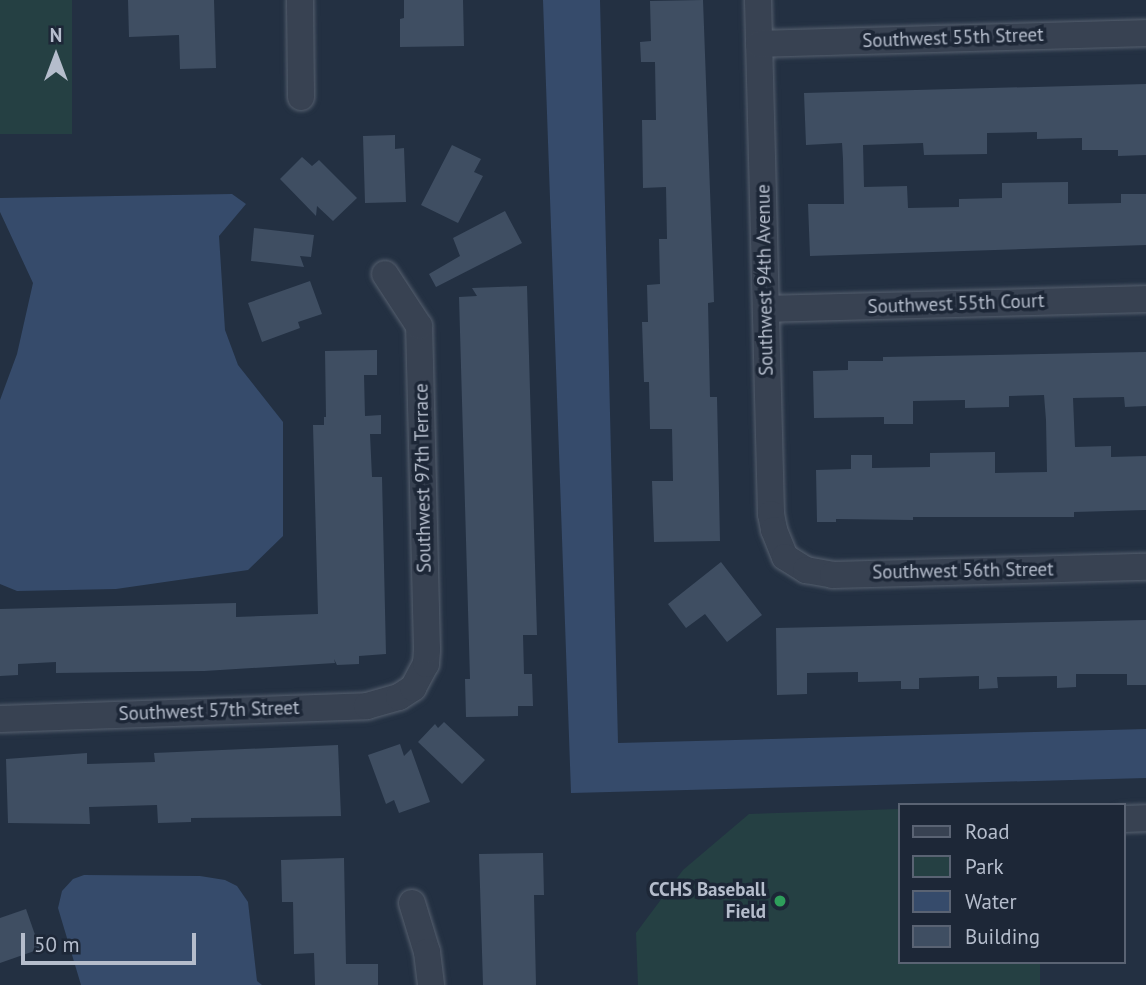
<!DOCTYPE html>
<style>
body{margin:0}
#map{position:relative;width:1146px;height:985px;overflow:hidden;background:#233042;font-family:"PT Sans",sans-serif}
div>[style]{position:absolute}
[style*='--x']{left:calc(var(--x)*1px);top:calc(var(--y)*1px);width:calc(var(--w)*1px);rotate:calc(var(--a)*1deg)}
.green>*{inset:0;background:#254043;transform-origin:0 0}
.water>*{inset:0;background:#364b6b}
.building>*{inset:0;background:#3f4e62}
.roads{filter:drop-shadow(0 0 2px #56606f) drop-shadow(0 0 2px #56606f)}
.minor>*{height:26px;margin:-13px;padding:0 13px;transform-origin:13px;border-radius:13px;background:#384252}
.dots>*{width:19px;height:19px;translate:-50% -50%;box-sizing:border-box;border:4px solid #1d2737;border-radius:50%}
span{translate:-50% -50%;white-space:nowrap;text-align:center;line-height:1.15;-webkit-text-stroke:7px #1d2737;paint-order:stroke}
.street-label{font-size:19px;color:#b5bdcc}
.poi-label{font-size:19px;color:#b5bdcc;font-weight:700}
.right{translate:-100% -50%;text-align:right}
.legend{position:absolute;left:898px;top:803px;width:228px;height:161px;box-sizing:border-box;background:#1d2737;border:2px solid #5a6373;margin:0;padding:9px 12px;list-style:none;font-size:21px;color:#b5bdcc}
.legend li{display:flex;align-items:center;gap:14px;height:35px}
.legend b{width:35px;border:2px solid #5a6373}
.north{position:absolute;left:21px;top:21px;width:70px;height:70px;-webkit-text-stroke:5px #1d2737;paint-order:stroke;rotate:0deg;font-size:19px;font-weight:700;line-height:28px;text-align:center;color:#b5bdcc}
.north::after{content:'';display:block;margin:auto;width:24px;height:32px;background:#b5bdcc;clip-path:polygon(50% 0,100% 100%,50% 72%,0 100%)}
.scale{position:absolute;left:21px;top:933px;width:175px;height:32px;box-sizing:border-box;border:4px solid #b5bdcc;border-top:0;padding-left:9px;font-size:21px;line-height:24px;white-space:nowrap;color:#b5bdcc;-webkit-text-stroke:5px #1d2737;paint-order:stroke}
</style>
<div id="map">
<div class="green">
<div style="left:0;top:0;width:72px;height:134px"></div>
<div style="clip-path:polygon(899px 809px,899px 962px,1040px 962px,1040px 985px,638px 985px,636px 933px,683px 870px,749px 814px)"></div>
</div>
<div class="water">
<div style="clip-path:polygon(543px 0,600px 0,618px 743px,1146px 729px,1146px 778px,571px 793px)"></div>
<div style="clip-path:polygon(232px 194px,246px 204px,219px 236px,225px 330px,238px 365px,283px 422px,283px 536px,248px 570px,116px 589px,17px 591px,0 584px,0 400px,17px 354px,33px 283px,0 212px,0 198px)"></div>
<div style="clip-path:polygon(84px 875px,200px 876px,225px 880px,237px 886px,248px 902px,257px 981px,262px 985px,81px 985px,58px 908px,62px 891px,73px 879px)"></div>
</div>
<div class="building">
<div style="clip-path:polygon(128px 0,214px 0,216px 68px,180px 69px,179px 35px,129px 37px)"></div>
<div style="clip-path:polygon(404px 0,463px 0,464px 46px,400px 47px,400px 19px,404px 18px)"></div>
<div style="clip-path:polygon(703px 0,713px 272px,714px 302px,708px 303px,710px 397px,717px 397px,720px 541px,654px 542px,652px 481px,673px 481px,672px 429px,650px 429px,649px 382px,644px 382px,642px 322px,648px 322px,647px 285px,660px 284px,659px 239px,667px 239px,666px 187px,643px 188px,642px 120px,656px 120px,655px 62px,641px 62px,640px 42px,651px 41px,650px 1px)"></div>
<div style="clip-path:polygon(1146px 84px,1146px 155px,1118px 156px,1118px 150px,1082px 150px,1082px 138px,1037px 139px,1037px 132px,987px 133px,987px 154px,924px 155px,923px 143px,863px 145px,864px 187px,907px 186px,908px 208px,959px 207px,959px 199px,1002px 198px,1002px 183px,1068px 182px,1068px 204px,1121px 203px,1121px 194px,1146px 194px,1146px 245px,810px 256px,808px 204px,844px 204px,843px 159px,842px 143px,806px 145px,804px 93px)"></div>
<div style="clip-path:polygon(395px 135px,395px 149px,404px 148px,406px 202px,365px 203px,363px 136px)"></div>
<div style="clip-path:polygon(452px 145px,481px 159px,474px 172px,483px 176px,458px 223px,421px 205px)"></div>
<div style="clip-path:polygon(302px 157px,312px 166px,319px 160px,357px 198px,333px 221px,317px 206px,316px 216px,280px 179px)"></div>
<div style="clip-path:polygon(505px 211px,522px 243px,436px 287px,429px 274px,460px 256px,453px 238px)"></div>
<div style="clip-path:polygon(254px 228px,314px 235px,311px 257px,300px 256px,304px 267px,251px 261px)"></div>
<div style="clip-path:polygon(310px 281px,322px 314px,298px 322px,300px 328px,262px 342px,248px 303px)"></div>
<div style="clip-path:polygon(527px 286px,537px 635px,523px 635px,524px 674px,532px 674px,533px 706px,518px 706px,518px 716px,466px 717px,465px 679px,470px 679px,459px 297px,477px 296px,472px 288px)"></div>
<div style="clip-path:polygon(377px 350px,377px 375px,364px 375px,365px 416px,381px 415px,381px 434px,370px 434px,372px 477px,382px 477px,386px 654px,359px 656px,359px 664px,337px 665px,334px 659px,335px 663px,204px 671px,56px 673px,56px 662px,18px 664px,18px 675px,0 676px,0 609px,236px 603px,236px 617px,318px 614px,313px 425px,324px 425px,324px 417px,326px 417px,325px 351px)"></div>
<div style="clip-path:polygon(1146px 352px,1146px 406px,1125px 407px,1124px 397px,1073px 398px,1075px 447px,1111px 446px,1111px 457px,1146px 456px,1146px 510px,1074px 512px,1074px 517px,913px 517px,913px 520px,836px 519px,836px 522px,817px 522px,816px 470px,851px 469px,851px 455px,872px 455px,872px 468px,930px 467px,930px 453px,995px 452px,995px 473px,1047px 472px,1046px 420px,1044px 395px,1009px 396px,1009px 407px,965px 408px,965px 400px,913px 401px,913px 424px,884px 424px,884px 417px,814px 418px,813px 371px,848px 370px,848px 361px,883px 361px,883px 357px)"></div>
<div style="clip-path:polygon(721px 562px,762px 615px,727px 642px,705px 614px,686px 628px,668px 604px)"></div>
<div style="clip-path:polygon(1146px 620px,1146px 685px,1127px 685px,1127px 674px,1076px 674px,1076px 687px,1057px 688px,1057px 676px,997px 677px,998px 688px,979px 689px,979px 676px,919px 678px,919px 689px,901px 689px,901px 681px,858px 682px,858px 672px,807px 673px,807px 694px,777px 695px,776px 628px)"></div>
<div style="clip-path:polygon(444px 722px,485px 760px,462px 784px,418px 742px,435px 724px,438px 728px)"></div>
<div style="clip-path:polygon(400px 744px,404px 756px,411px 749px,430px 802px,399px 813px,394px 800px,386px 804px,368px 755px)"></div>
<div style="clip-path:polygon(338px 745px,341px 816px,191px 818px,191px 822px,158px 823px,157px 805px,89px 807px,90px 824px,8px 823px,6px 759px,87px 753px,87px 764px,155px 762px,154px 753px)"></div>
<div style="clip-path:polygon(543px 853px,544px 895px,534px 895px,536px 985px,483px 985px,479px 854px)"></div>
<div style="clip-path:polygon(344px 858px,346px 964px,378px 964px,378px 985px,315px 985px,314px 953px,294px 954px,293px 902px,282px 902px,281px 860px)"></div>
<div style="clip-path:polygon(26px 909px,40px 949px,0 963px,0 918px)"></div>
</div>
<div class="roads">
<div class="minor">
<div style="--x:300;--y:0;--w:97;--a:89.4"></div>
<div style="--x:758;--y:0;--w:514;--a:88.55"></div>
<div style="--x:771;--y:514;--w:16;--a:79"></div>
<div style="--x:774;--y:530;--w:29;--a:68"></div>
<div style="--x:785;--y:557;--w:25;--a:32"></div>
<div style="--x:806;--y:570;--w:27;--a:10"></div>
<div style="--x:833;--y:575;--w:313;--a:-1.5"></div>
<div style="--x:759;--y:44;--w:387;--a:-1.6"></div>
<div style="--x:766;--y:309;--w:380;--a:-1.5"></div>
<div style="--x:0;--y:719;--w:367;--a:-2"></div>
<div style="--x:367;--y:706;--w:33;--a:-16"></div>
<div style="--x:399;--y:697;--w:17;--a:-33"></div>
<div style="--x:413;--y:688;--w:27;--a:-62"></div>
<div style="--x:426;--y:664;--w:14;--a:-86"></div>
<div style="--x:427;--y:650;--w:324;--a:-91.4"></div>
<div style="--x:419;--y:326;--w:62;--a:-123.2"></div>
<div style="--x:1123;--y:819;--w:23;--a:-2"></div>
<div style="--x:412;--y:903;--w:51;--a:73"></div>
<div style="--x:427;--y:952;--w:33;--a:83"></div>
</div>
</div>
<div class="dots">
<div style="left:780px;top:901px;background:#2e9e5b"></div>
</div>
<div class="street-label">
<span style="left:953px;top:38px;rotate:-2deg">Southwest 55th Street</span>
<span style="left:765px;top:280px;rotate:-91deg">Southwest 94th Avenue</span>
<span style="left:956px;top:304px;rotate:-2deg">Southwest 55th Court</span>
<span style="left:423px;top:478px;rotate:-91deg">Southwest 97th Terrace</span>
<span style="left:963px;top:571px;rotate:-1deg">Southwest 56th Street</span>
<span style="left:209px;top:711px;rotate:-2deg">Southwest 57th Street</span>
</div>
<div class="poi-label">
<span class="right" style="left:766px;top:901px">CCHS Baseball<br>Field</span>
</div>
<ul class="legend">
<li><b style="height:9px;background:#384252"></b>Road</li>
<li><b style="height:19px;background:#254043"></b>Park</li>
<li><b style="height:19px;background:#364b6b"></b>Water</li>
<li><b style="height:19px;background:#3f4e62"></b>Building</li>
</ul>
<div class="north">N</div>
<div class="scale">50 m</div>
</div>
